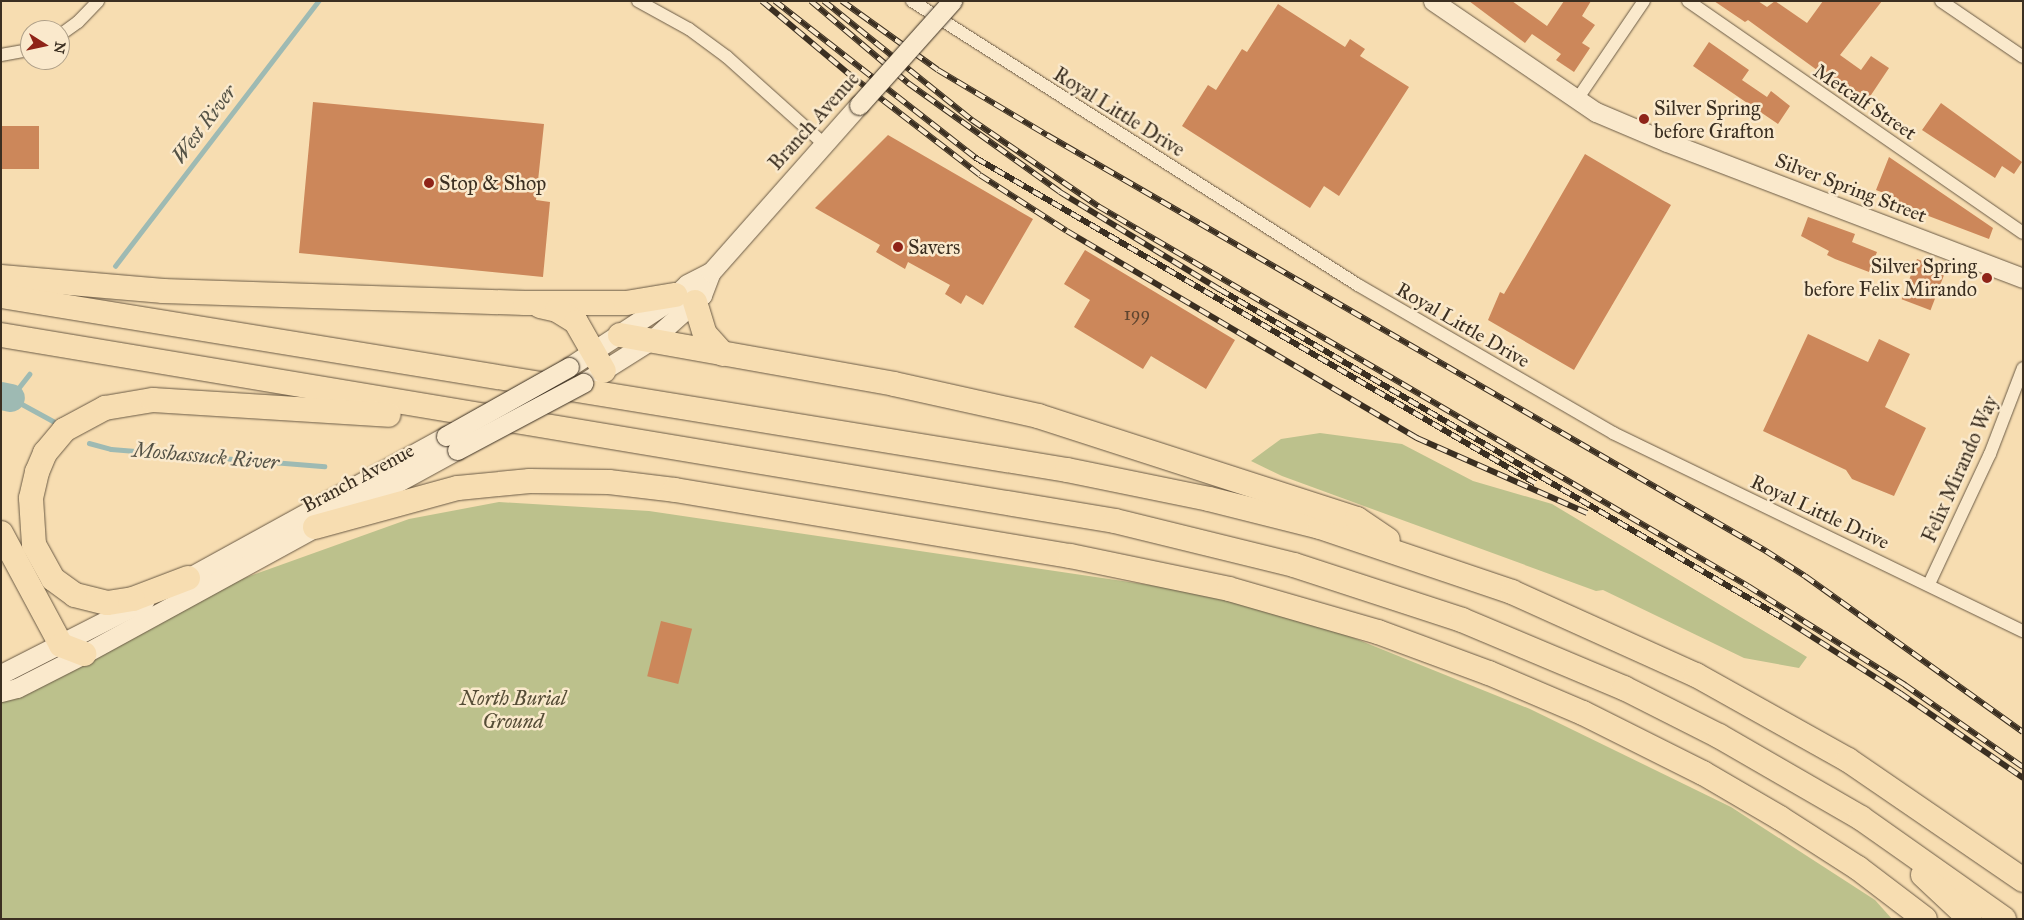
<!DOCTYPE html>
<style>
body{margin:0}
#map{position:relative;width:2024px;height:920px;overflow:hidden;background:#f7ddb1;font-family:"IM FELL Great Primer",serif}
div>[style]{position:absolute}
[style*='--x']{left:calc(var(--x)*1px);top:calc(var(--y)*1px);width:calc(var(--w)*1px);rotate:calc(var(--a)*1deg)}
.green>*{inset:0;background:#bcc18c}
.stream>*{height:4.5px;margin:-2.25px;padding:0 2.25px;transform-origin:2.25px;border-radius:2.25px;background:#9ebab3}
.river>*{height:28px;margin:-14px;padding:0 14px;transform-origin:14px;border-radius:14px;background:#9ebab3}
.building>*{inset:0;background:#cc875a;transform-origin:0 0}
.roads{filter:drop-shadow(0 0 1px #6a5a45) drop-shadow(0 0 1px #6a5a45)}
.street>*{height:12px;margin:-6px;padding:0 6px;transform-origin:6px;border-radius:6px;background:#fae9cc}
.secondary>*{height:19px;margin:-9.5px;padding:0 9.5px;transform-origin:9.5px;border-radius:9.5px;background:#fae9cc}
.highway>*{height:24px;margin:-12px;padding:0 12px;transform-origin:12px;border-radius:12px;background:#f7ddb1}
.rail>*{height:5.5px;margin-top:-2.75px;transform-origin:0;background:repeating-linear-gradient(90deg,#fae9cc 0 11px,#3b2f21 0 22px);box-sizing:border-box;border-block:1px solid #3b2f21}
.bridges{filter:drop-shadow(0 0 1px #3b2f21) drop-shadow(0 0 1px #3b2f21)}
.secondary-bridge>*{height:19px;margin:-9.5px;padding:0 9.5px;transform-origin:9.5px;border-radius:9.5px;background:#fae9cc}
.dots>*{width:14px;height:14px;translate:-50% -50%;box-sizing:border-box;border:2px solid #fae9cc;border-radius:50%}
span{translate:-50% -50%;white-space:nowrap;text-align:center;line-height:1.15;-webkit-text-stroke:5px #fae9cc;paint-order:stroke}
.number-label{font-size:18px;color:#5f452f}
.number-label span{-webkit-text-stroke-width:0}
.street-label{font-size:20px;color:#3b2f21}
.poi-label{font-size:20px;color:#3b2f21}
.left{translate:0 -50%;text-align:left}
.right{translate:-100% -50%;text-align:right}
.park-label{font-size:20px;color:#554c36;font-style:italic}
.water-label{font-size:21px;color:#545246;font-style:italic}
.frame{position:absolute;inset:0;border:2px solid #3b2f21;pointer-events:none}
.north{position:absolute;left:20px;top:20px;width:50px;height:50px;box-sizing:border-box;background:#fae9cc;border:1px solid #ae9f88;border-radius:50%;rotate:100deg;font-size:14px;font-weight:700;line-height:20px;text-align:center;color:#3b2f21}
.north::after{content:'';display:block;margin:auto;width:18px;height:22px;background:#8f2418;clip-path:polygon(50% 0,100% 100%,50% 72%,0 100%)}
</style>
<div id="map">
<div class="green">
<div style="clip-path:polygon(1320px 433px,1402px 444px,1473px 481px,1552px 504px,1807px 657px,1799px 668px,1744px 658px,1603px 590px,1596px 591px,1282px 476px,1251px 461px,1281px 439px)"></div>
<div style="clip-path:polygon(499px 502px,649px 511px,1197px 592px,1334px 630px,1530px 709px,1731px 807px,1875px 900px,1892px 919px,1px 919px,1px 701px,222px 586px,409px 519px)"></div>
</div>
<div class="stream">
<div style="--x:115;--y:266;--w:334;--a:-52.5"></div>
<div style="--x:30;--y:374;--w:31;--a:128"></div>
<div style="--x:11;--y:398;--w:48;--a:28.7"></div>
<div style="--x:89;--y:443;--w:23;--a:15"></div>
<div style="--x:111;--y:449;--w:214;--a:4.6"></div>
</div>
<div class="river">
<div style="--x:1;--y:396;--w:10;--a:11"></div>
</div>
<div class="building">
<div style="clip-path:polygon(1469px 1px,1512px 1px,1547px 26px,1564px 1px,1591px 1px,1582px 16px,1595px 25px,1582px 43px,1590px 48px,1574px 72px,1556px 60px,1561px 54px,1532px 34px,1525px 43px)"></div>
<div style="clip-path:polygon(1714px 1px,1758px 1px,1767px 7px,1775px 1px,1807px 23px,1823px 1px,1882px 1px,1840px 55px,1861px 70px,1871px 56px,1889px 68px,1867px 101px,1841px 83px,1839px 86px,1748px 20px,1745px 22px)"></div>
<div style="clip-path:polygon(1278px 4px,1345px 47px,1350px 39px,1365px 49px,1360px 56px,1409px 87px,1339px 196px,1324px 186px,1310px 208px,1182px 126px,1208px 85px,1216px 90px,1242px 49px,1247px 52px)"></div>
<div style="clip-path:polygon(1709px 42px,1749px 70px,1742px 80px,1767px 97px,1771px 91px,1790px 106px,1778px 124px,1693px 66px)"></div>
<div style="clip-path:polygon(313px 102px,544px 124px,536px 200px,550px 202px,543px 277px,299px 253px)"></div>
<div style="clip-path:polygon(1941px 103px,2022px 162px,2014px 174px,2002px 166px,1995px 178px,1922px 130px)"></div>
<div style="left:39px;top:126px;width:43px;height:38px;rotate:90deg"></div>
<div style="clip-path:polygon(888px 135px,1033px 219px,983px 305px,966px 295px,961px 304px,945px 294px,950px 285px,908px 262px,905px 269px,876px 252px,880px 245px,815px 208px)"></div>
<div style="clip-path:polygon(1585px 154px,1671px 205px,1574px 370px,1488px 320px,1500px 292px,1504px 294px)"></div>
<div style="clip-path:polygon(1889px 157px,1993px 228px,1989px 239px,1897px 204px,1899px 199px,1876px 190px)"></div>
<div style="clip-path:polygon(1808px 217px,1855px 234px,1852px 242px,1877px 252px,1869px 272px,1835px 259px,1827px 255px,1829px 251px,1801px 236px)"></div>
<div style="clip-path:polygon(1085px 250px,1235px 340px,1206px 389px,1151px 356px,1143px 369px,1074px 327px,1090px 300px,1064px 284px)"></div>
<div style="left:1917px;top:259px;width:31px;height:43px;rotate:21deg"></div>
<div style="clip-path:polygon(1808px 334px,1868px 362px,1879px 339px,1910px 354px,1885px 407px,1926px 428px,1894px 496px,1852px 479px,1846px 470px,1763px 431px)"></div>
<div style="left:661px;top:621px;width:32px;height:57px;rotate:14deg"></div>
</div>
<div class="roads">
<div class="street">
<div style="--x:638;--y:1;--w:58;--a:28.8"></div>
<div style="--x:689;--y:29;--w:47;--a:36.4"></div>
<div style="--x:727;--y:57;--w:130;--a:41.9"></div>
<div style="--x:912;--y:1;--w:529;--a:32.49"></div>
<div style="--x:1358;--y:285;--w:295;--a:30.1"></div>
<div style="--x:1613;--y:433;--w:455;--a:25.8"></div>
<div style="--x:1688;--y:1;--w:407;--a:34.7"></div>
<div style="--x:1941;--y:1;--w:99;--a:34.3"></div>
<div style="--x:60;--y:35;--w:22;--a:-36"></div>
<div style="--x:78;--y:22;--w:29;--a:-46"></div>
<div style="--x:1;--y:55;--w:29;--a:-10"></div>
<div style="--x:1576;--y:101;--w:121;--a:-55.8"></div>
<div style="--x:1929;--y:584;--w:144;--a:-64.9"></div>
<div style="--x:1990;--y:454;--w:92;--a:-69"></div>
</div>
<div class="secondary">
<div style="--x:1433;--y:1;--w:197;--a:34.3"></div>
<div style="--x:1596;--y:112;--w:77;--a:22.9"></div>
<div style="--x:1667;--y:142;--w:381;--a:20.9"></div>
<div style="--x:569;--y:367;--w:118;--a:-33.3"></div>
<div style="--x:668;--y:302;--w:26;--a:-43"></div>
<div style="--x:687;--y:284;--w:27;--a:-27"></div>
<div style="--x:583;--y:383;--w:83;--a:-32.2"></div>
<div style="--x:653;--y:339;--w:66;--a:-41.9"></div>
<div style="--x:702;--y:295;--w:25;--a:-69"></div>
<div style="--x:711;--y:272;--w:223;--a:-48.5"></div>
<div style="--x:175;--y:585;--w:309;--a:-28.8"></div>
<div style="--x:1;--y:674;--w:161;--a:-27"></div>
<div style="--x:1;--y:692;--w:16;--a:-14"></div>
<div style="--x:17;--y:688;--w:75;--a:-26.9"></div>
<div style="--x:84;--y:654;--w:425;--a:-28.7"></div>
</div>
<div class="highway">
<div style="--x:1;--y:277;--w:163;--a:4.9"></div>
<div style="--x:163;--y:291;--w:362;--a:1.9"></div>
<div style="--x:525;--y:303;--w:101;--a:0"></div>
<div style="--x:626;--y:303;--w:50;--a:-9.3"></div>
<div style="--x:1;--y:296;--w:1080;--a:9.27"></div>
<div style="--x:1067;--y:470;--w:145;--a:11.5"></div>
<div style="--x:1209;--y:499;--w:114;--a:14.2"></div>
<div style="--x:1320;--y:527;--w:203;--a:18.7"></div>
<div style="--x:1512;--y:592;--w:202;--a:24.3"></div>
<div style="--x:1696;--y:675;--w:174;--a:29.2"></div>
<div style="--x:1848;--y:760;--w:212;--a:34.4"></div>
<div style="--x:695;--y:302;--w:34;--a:73"></div>
<div style="--x:705;--y:334;--w:27;--a:48"></div>
<div style="--x:540;--y:306;--w:17;--a:13"></div>
<div style="--x:557;--y:310;--w:22;--a:32"></div>
<div style="--x:576;--y:322;--w:56;--a:60.3"></div>
<div style="--x:1;--y:335;--w:1129;--a:9.48"></div>
<div style="--x:1115;--y:521;--w:184;--a:13.8"></div>
<div style="--x:1294;--y:565;--w:177;--a:18.1"></div>
<div style="--x:1462;--y:620;--w:176;--a:22.8"></div>
<div style="--x:1624;--y:688;--w:106;--a:26.8"></div>
<div style="--x:1719;--y:736;--w:164;--a:30"></div>
<div style="--x:1861;--y:818;--w:175;--a:35.2"></div>
<div style="--x:620;--y:335;--w:278;--a:10.1"></div>
<div style="--x:894;--y:384;--w:148;--a:12.5"></div>
<div style="--x:1038;--y:416;--w:335;--a:17.9"></div>
<div style="--x:1357;--y:519;--w:37;--a:34"></div>
<div style="--x:315;--y:527;--w:148;--a:-15.3"></div>
<div style="--x:458;--y:488;--w:72;--a:-5.6"></div>
<div style="--x:530;--y:481;--w:79;--a:0.7"></div>
<div style="--x:609;--y:482;--w:66;--a:6.9"></div>
<div style="--x:675;--y:490;--w:400;--a:9.5"></div>
<div style="--x:1070;--y:556;--w:162;--a:11.7"></div>
<div style="--x:1229;--y:589;--w:155;--a:16.1"></div>
<div style="--x:1378;--y:632;--w:118;--a:20.3"></div>
<div style="--x:1489;--y:673;--w:102;--a:23.1"></div>
<div style="--x:1583;--y:713;--w:134;--a:26.6"></div>
<div style="--x:1703;--y:773;--w:89;--a:30.3"></div>
<div style="--x:1780;--y:818;--w:93;--a:32.7"></div>
<div style="--x:1858;--y:868;--w:84;--a:37.3"></div>
<div style="--x:1;--y:533;--w:127;--a:61.8"></div>
<div style="--x:61;--y:645;--w:25;--a:21"></div>
<div style="--x:188;--y:578;--w:59;--a:159.1"></div>
<div style="--x:133;--y:599;--w:26;--a:171"></div>
<div style="--x:107;--y:603;--w:33;--a:-166"></div>
<div style="--x:75;--y:595;--w:27;--a:-144"></div>
<div style="--x:53;--y:579;--w:39;--a:-119"></div>
<div style="--x:34;--y:545;--w:47;--a:-93.7"></div>
<div style="--x:31;--y:498;--w:27;--a:-77"></div>
<div style="--x:37;--y:472;--w:21;--a:-67"></div>
<div style="--x:45;--y:453;--w:30;--a:-50"></div>
<div style="--x:64;--y:430;--w:47;--a:-28.2"></div>
<div style="--x:105;--y:408;--w:49;--a:-9.5"></div>
<div style="--x:153;--y:400;--w:236;--a:3.6"></div>
<div style="--x:1923;--y:875;--w:64;--a:43.1"></div>
</div>
</div>
<div class="rail">
<div style="--x:762;--y:1;--w:114;--a:40"></div>
<div style="--x:849;--y:74;--w:165;--a:37.6"></div>
<div style="--x:980;--y:175;--w:103;--a:32.8"></div>
<div style="--x:1067;--y:231;--w:407;--a:30.6"></div>
<div style="--x:1417;--y:438;--w:186;--a:23.8"></div>
<div style="--x:775;--y:1;--w:255;--a:38"></div>
<div style="--x:976;--y:158;--w:647;--a:30.17"></div>
<div style="--x:811;--y:1;--w:127;--a:40.2"></div>
<div style="--x:908;--y:83;--w:187;--a:35.6"></div>
<div style="--x:1060;--y:192;--w:186;--a:31.4"></div>
<div style="--x:1219;--y:289;--w:653;--a:30.26"></div>
<div style="--x:1783;--y:618;--w:139;--a:32.7"></div>
<div style="--x:1900;--y:693;--w:150;--a:34.6"></div>
<div style="--x:824;--y:1;--w:190;--a:38.8"></div>
<div style="--x:972;--y:120;--w:153;--a:34.3"></div>
<div style="--x:1098;--y:206;--w:753;--a:30.31"></div>
<div style="--x:1748;--y:586;--w:186;--a:32.2"></div>
<div style="--x:1905;--y:685;--w:144;--a:34.8"></div>
<div style="--x:842;--y:1;--w:118;--a:35.7"></div>
<div style="--x:938;--y:70;--w:127;--a:30.8"></div>
<div style="--x:1047;--y:135;--w:831;--a:30.05"></div>
<div style="--x:1766;--y:551;--w:46;--a:32.7"></div>
<div style="--x:1805;--y:576;--w:268;--a:35.6"></div>
</div>
<div class="bridges">
<div class="secondary-bridge">
<div style="--x:859;--y:105;--w:140;--a:-48.2"></div>
<div style="--x:446;--y:436;--w:141;--a:-29.3"></div>
<div style="--x:457;--y:450;--w:143;--a:-28"></div>
</div>
</div>
<div class="dots">
<div style="left:1644px;top:119px;background:#8f2418"></div>
<div style="left:429px;top:183px;background:#8f2418"></div>
<div style="left:898px;top:247px;background:#8f2418"></div>
<div style="left:1987px;top:278px;background:#8f2418"></div>
</div>
<div class="number-label">
<span style="left:1137px;top:314px">199</span>
</div>
<div class="street-label">
<span style="left:1865px;top:102px;rotate:34deg">Metcalf Street</span>
<span style="left:1119px;top:112px;rotate:32deg">Royal Little Drive</span>
<span style="left:814px;top:121px;rotate:-48deg">Branch Avenue</span>
<span style="left:1851px;top:188px;rotate:21deg">Silver Spring Street</span>
<span style="left:1463px;top:325px;rotate:30deg">Royal Little Drive</span>
<span style="left:1960px;top:469px;rotate:-66deg">Felix Mirando Way</span>
<span style="left:358px;top:478px;rotate:-28deg">Branch Avenue</span>
<span style="left:1820px;top:512px;rotate:25deg">Royal Little Drive</span>
</div>
<div class="poi-label">
<span class="left" style="left:1654px;top:120px">Silver Spring<br>before Grafton</span>
<span class="left" style="left:439px;top:183px">Stop &amp; Shop</span>
<span class="left" style="left:908px;top:247px">Savers</span>
<span class="right" style="left:1977px;top:278px">Silver Spring<br>before Felix Mirando</span>
</div>
<div class="park-label">
<span style="left:513px;top:710px">North Burial<br>Ground</span>
</div>
<div class="water-label">
<span style="left:204px;top:124px;rotate:-53deg">West River</span>
<span style="left:206px;top:456px;rotate:5deg">Moshassuck River</span>
</div>
<div class="frame"></div>
<div class="north">N</div>
</div>
